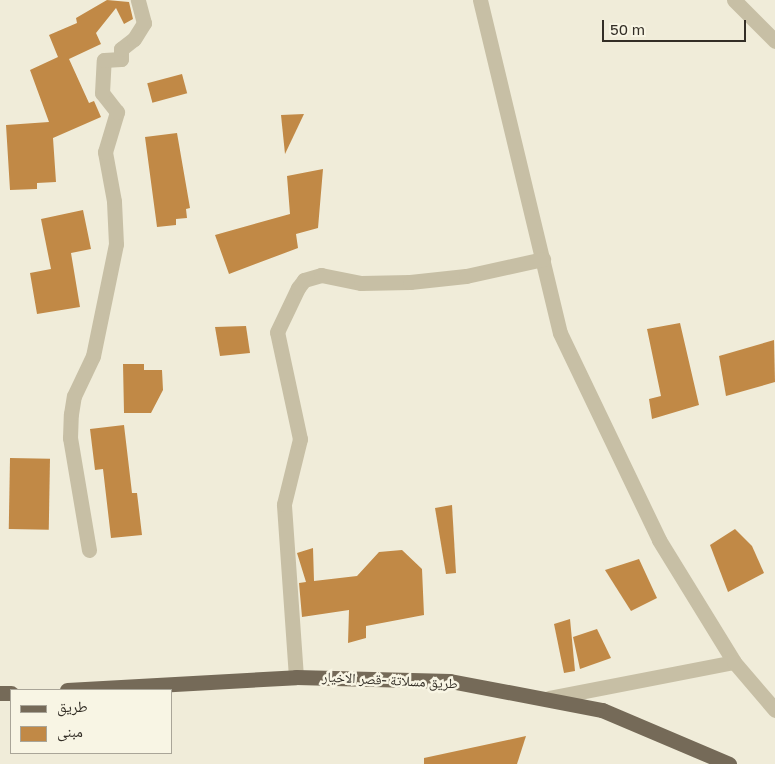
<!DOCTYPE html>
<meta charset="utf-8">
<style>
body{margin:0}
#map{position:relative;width:775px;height:764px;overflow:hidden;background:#f0ecd9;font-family:"Golos Text","Noto Naskh Arabic",sans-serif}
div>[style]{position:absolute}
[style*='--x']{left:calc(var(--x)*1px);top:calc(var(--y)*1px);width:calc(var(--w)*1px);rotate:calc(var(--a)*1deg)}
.building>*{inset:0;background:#c18946;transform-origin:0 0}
.minor>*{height:15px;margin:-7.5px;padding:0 7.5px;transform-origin:7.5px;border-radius:7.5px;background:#c7bfa5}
.major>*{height:15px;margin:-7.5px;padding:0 7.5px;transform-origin:7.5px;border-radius:7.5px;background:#756a58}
span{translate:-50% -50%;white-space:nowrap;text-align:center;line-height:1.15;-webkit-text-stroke:5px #f8f5e4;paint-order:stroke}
.street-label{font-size:14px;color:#332e26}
.legend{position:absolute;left:10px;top:689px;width:162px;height:65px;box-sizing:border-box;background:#f8f5e4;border:1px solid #a9a598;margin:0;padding:6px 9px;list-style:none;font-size:15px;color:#332e26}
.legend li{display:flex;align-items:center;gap:10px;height:25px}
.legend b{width:25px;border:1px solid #a9a598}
.scale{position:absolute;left:602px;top:20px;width:144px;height:22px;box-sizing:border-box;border:2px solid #332e26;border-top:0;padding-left:6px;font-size:15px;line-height:18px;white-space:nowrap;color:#332e26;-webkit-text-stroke:4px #f8f5e4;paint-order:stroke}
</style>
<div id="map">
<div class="building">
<div style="clip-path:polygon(107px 0,129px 2px,133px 19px,124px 24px,116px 8px,96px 33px,101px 44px,69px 59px,89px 103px,94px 101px,101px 117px,53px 138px,56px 182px,37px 183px,37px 189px,10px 190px,6px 125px,49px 122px,30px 70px,58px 57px,49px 35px,77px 23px,76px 18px)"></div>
<div style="left:182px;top:74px;width:20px;height:36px;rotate:75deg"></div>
<div style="clip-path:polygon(304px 114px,285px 154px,281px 115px)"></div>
<div style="clip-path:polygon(177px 133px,190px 208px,186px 209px,187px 218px,176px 219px,176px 225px,157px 227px,145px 137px)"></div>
<div style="clip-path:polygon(323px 169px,318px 228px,296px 234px,298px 248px,229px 274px,215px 235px,290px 214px,287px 176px)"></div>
<div style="clip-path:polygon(83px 210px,91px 249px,71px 253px,80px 307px,37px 314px,30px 273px,51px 269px,41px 219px)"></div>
<div style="clip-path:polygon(680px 323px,699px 405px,652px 419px,649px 399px,661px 396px,647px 329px)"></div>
<div style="clip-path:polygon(246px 326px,250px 353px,220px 356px,215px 327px)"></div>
<div style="clip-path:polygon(774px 340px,775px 382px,726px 396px,719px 356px)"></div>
<div style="clip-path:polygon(123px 364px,144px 364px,144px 370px,162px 370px,163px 390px,151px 413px,124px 413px)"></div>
<div style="clip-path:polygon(124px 425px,132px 493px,137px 493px,142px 535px,111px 538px,103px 469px,95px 470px,90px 429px)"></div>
<div style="left:10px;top:458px;width:40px;height:71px;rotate:1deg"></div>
<div style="clip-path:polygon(452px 505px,456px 573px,446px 574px,435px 508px)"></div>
<div style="clip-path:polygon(735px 529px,752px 546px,764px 573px,728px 592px,710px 545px)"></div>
<div style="clip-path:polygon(313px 548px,314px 581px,357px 576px,379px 552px,402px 550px,422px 569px,424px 615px,366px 626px,366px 638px,348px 643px,349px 610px,302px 617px,299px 583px,306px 582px,297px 553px)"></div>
<div style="clip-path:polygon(639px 559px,657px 598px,631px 611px,605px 570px)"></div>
<div style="clip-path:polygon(570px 619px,575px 671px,564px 673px,554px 624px)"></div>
<div style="clip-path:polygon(597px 629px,611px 658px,580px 669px,573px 637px)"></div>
<div style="clip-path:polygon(526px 736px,517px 764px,424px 764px,424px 758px)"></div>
</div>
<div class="minor">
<div style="--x:480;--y:0;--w:342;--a:76.5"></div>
<div style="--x:560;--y:333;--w:229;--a:64.4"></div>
<div style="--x:659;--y:540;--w:143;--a:58.4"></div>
<div style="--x:734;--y:662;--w:188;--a:169"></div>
<div style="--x:734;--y:0;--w:58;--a:45"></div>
<div style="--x:89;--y:550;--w:114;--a:-99.6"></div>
<div style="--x:70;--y:438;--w:24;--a:-88"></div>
<div style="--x:71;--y:414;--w:18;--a:-81"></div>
<div style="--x:74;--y:396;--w:44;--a:-64.6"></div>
<div style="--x:93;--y:356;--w:114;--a:-78.4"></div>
<div style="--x:116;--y:244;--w:43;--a:-92.7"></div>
<div style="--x:114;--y:201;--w:50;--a:-100.4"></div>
<div style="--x:105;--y:152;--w:42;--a:-73.3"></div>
<div style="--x:117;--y:112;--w:24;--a:-128"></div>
<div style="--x:102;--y:93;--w:33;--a:-87"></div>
<div style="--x:104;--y:60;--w:17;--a:-3"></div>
<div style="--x:121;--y:59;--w:10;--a:-90"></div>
<div style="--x:121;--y:49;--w:16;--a:-38"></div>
<div style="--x:134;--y:39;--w:19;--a:-58"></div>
<div style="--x:144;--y:23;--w:24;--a:-105"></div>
<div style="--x:734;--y:662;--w:63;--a:49.5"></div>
<div style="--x:296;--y:677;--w:173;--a:-94"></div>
<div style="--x:284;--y:504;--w:67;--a:-76.2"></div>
<div style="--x:300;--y:439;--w:109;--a:-102.1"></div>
<div style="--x:277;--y:332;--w:49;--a:-64.5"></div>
<div style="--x:298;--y:288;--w:10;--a:-53"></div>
<div style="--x:304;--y:280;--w:18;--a:-16"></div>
<div style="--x:321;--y:275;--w:41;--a:11.3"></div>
<div style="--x:361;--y:283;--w:49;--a:-1.2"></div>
<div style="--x:410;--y:282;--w:56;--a:-6.1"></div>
<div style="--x:466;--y:276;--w:79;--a:-12.4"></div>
</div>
<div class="major">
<div style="--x:67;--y:690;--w:229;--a:-3.2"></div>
<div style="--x:296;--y:677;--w:154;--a:1.5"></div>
<div style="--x:450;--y:681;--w:155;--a:10.8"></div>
<div style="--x:602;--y:710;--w:138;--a:23"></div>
<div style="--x:0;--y:693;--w:11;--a:0"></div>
</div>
<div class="street-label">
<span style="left:390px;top:680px;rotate:3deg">طريق مسلاتة -قصر الاخيار</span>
</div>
<ul class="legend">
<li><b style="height:6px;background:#756a58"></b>طريق</li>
<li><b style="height:14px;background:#c18946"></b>مبنى</li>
</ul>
<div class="scale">50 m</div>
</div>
